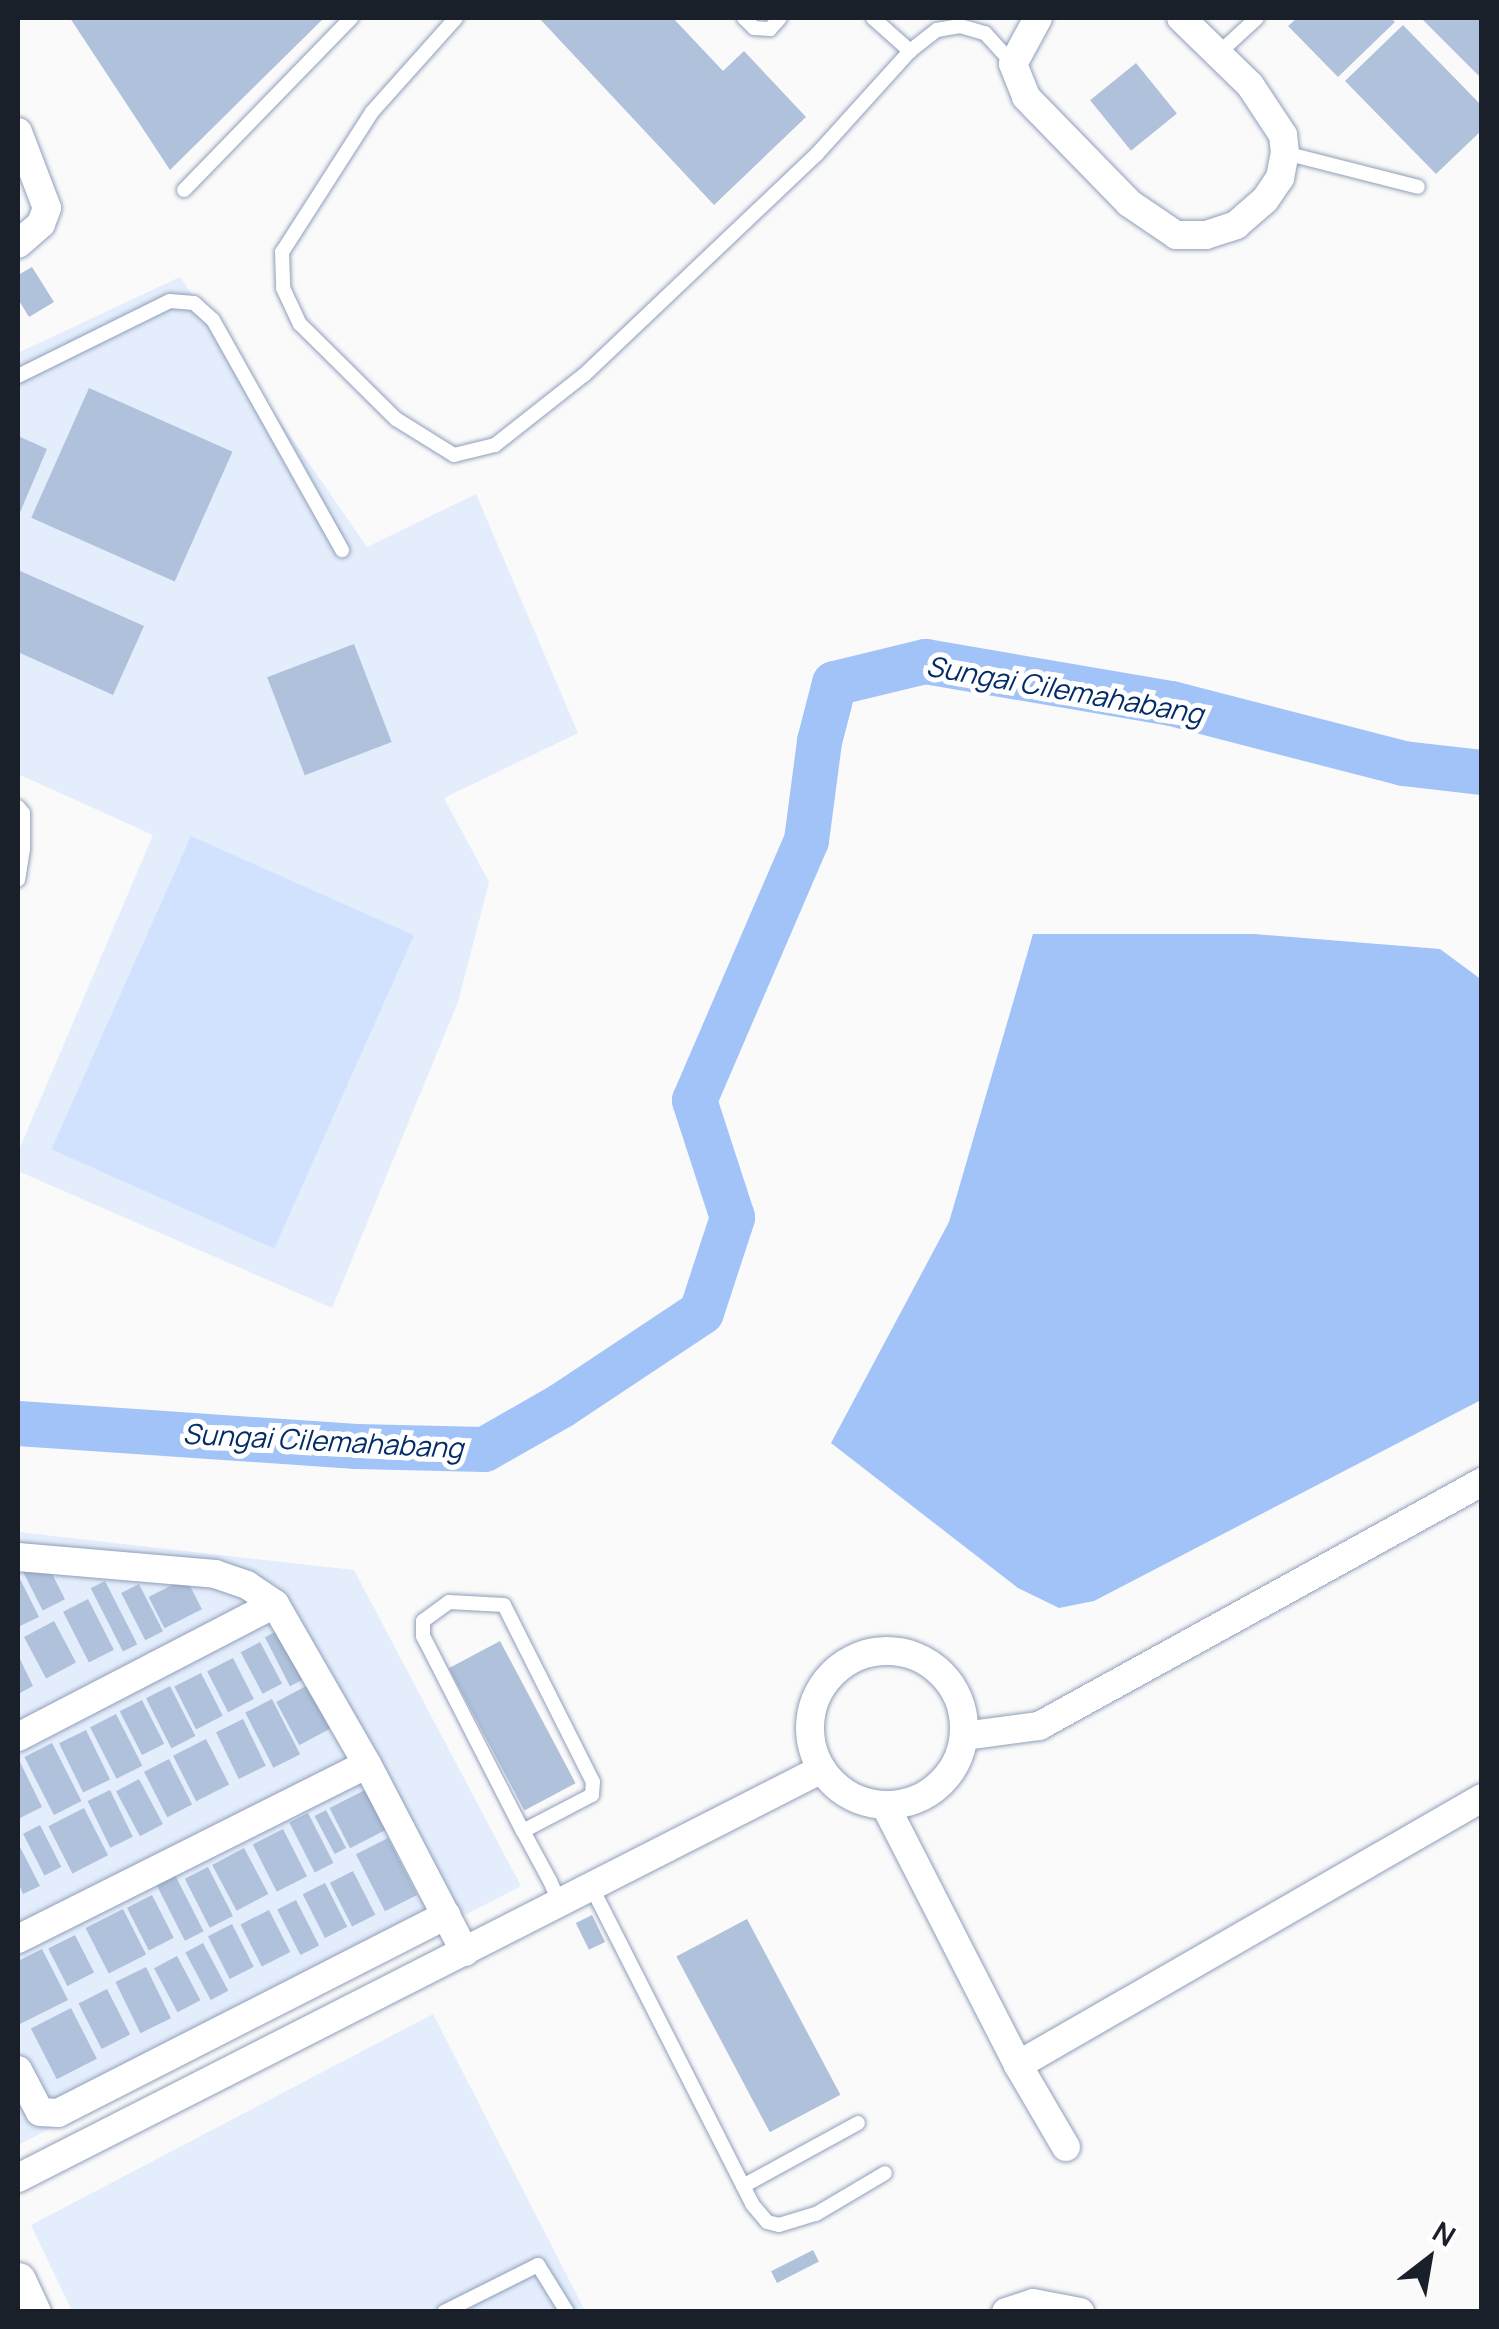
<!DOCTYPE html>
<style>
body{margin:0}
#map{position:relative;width:1499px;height:2329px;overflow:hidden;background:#fafafa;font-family:Manrope,sans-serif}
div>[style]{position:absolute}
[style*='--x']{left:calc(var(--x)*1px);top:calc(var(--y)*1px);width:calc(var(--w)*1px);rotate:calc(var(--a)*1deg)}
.built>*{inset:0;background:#e4edfb}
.green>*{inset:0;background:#d0e2fe;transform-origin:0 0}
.water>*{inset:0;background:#a1c3f8}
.river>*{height:45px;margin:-22.5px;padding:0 22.5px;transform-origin:22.5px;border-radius:22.5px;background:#a1c3f8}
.building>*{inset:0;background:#b0c1dc;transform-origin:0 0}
.roads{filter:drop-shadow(0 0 2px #8f9fb9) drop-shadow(0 0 2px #8f9fb9)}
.service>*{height:14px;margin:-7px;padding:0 7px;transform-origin:7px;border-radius:7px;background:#fff}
.minor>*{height:28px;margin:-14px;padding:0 14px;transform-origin:14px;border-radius:14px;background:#fff}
.minor>.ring{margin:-14px;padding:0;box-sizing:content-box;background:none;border:28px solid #fff;border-radius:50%}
.tertiary>*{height:35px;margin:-17.5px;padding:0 17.5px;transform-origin:17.5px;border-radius:17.5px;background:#fff}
span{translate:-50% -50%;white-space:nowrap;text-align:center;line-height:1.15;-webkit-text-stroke:10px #fff;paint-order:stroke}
.water-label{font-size:28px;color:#032c68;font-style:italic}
.frame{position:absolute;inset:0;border:20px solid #1a202a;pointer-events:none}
.north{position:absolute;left:1379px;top:2209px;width:100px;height:100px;-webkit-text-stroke:8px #fff;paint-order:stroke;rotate:31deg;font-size:28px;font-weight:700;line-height:40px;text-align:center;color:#1a202a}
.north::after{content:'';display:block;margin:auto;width:35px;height:45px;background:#1a202a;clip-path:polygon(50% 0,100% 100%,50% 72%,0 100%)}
</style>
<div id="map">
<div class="built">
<div style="clip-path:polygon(180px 277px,367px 547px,476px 494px,578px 733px,444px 798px,489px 882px,458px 1002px,332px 1308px,18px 1171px,18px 1152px,153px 835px,18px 774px,18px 353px)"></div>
<div style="clip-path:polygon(18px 1532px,354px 1570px,521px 1886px,18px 2145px)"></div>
<div style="clip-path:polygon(433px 2014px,585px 2311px,72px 2311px,31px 2225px)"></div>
</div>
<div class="green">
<div style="left:191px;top:836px;width:244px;height:343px;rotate:24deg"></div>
</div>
<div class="water">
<div style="clip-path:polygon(1033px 934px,1254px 934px,1440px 949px,1482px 980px,1481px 1400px,1094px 1601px,1059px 1608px,1018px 1588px,831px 1443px,949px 1222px)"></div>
</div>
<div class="river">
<div style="--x:18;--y:1423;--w:339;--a:3.9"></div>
<div style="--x:356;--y:1446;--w:128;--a:1.3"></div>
<div style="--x:484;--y:1449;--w:89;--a:-29.7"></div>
<div style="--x:561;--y:1405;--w:168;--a:-33.6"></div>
<div style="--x:701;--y:1312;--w:100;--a:-71.9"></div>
<div style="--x:732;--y:1217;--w:123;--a:-108"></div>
<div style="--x:694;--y:1100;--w:283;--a:-66.7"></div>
<div style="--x:806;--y:840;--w:100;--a:-82.5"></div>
<div style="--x:819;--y:741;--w:60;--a:-75.5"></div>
<div style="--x:834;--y:683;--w:94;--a:-13.6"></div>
<div style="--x:925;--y:661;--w:250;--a:9.7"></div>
<div style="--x:1171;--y:703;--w:240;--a:14.5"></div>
<div style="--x:1403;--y:763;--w:80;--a:6.5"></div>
</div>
<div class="building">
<div style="clip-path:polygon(70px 18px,324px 18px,170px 170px)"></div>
<div style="clip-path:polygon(539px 18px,673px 18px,723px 71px,744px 51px,806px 117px,714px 205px)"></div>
<div style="clip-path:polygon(1297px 18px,1390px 18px,1395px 22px,1338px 77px,1288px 26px)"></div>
<div style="clip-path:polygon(1421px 18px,1482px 18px,1482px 79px)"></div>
<div style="clip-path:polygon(1403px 25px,1482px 106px,1482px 130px,1436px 174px,1345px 81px)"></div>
<div style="left:1136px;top:63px;width:65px;height:59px;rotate:51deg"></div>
<div style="clip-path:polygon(32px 267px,54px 302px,29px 317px,18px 299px,18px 275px)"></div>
<div style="left:89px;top:388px;width:157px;height:142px;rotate:24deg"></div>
<div style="clip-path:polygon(18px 436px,47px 449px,18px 517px)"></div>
<div style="clip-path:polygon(18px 570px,144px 626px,113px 695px,18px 652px)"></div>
<div style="left:354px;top:644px;width:105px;height:93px;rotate:69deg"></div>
<div style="left:45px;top:1560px;width:44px;height:25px;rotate:63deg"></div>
<div style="clip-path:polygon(18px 1575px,39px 1617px,18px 1627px)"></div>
<div style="left:186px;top:1578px;width:35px;height:42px;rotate:63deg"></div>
<div style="left:105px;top:1581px;width:71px;height:16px;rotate:63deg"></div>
<div style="left:139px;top:1584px;width:53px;height:20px;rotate:63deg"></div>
<div style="left:88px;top:1599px;width:57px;height:28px;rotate:63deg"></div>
<div style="left:54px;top:1621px;width:47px;height:34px;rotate:62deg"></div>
<div style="left:281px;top:1629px;width:55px;height:18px;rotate:63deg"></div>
<div style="left:500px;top:1641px;width:161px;height:58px;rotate:62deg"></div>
<div style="left:260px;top:1642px;width:47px;height:22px;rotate:62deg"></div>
<div style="clip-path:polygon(18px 1655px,33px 1686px,18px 1694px)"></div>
<div style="left:233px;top:1658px;width:46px;height:29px;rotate:63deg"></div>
<div style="left:201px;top:1673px;width:48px;height:30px;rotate:63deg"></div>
<div style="left:308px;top:1685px;width:49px;height:36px;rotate:62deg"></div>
<div style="left:170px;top:1686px;width:56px;height:27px;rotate:63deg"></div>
<div style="left:272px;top:1699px;width:62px;height:30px;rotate:63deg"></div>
<div style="left:142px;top:1700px;width:49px;height:25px;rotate:63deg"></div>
<div style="left:116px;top:1714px;width:58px;height:29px;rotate:63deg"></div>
<div style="left:243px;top:1719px;width:52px;height:30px;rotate:64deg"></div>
<div style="left:86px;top:1730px;width:55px;height:30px;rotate:64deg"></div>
<div style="left:206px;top:1739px;width:51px;height:37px;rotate:63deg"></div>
<div style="left:52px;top:1743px;width:65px;height:31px;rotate:63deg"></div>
<div style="clip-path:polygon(18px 1758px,42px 1807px,18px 1819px)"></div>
<div style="left:169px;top:1759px;width:51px;height:28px;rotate:63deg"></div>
<div style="left:139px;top:1779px;width:51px;height:26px;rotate:62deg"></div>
<div style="left:367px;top:1789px;width:45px;height:42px;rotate:63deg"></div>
<div style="left:110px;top:1790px;width:52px;height:25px;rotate:64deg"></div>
<div style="left:84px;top:1808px;width:53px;height:40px;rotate:63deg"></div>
<div style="left:326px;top:1810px;width:43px;height:13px;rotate:62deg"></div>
<div style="left:308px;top:1813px;width:56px;height:21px;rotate:63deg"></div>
<div style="left:40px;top:1825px;width:47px;height:19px;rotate:63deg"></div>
<div style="left:283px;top:1829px;width:53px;height:34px;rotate:63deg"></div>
<div style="left:388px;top:1838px;width:64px;height:36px;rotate:63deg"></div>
<div style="clip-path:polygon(18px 1843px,40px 1886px,23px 1894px,18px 1882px)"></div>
<div style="left:244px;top:1848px;width:52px;height:36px;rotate:62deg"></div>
<div style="left:208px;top:1867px;width:55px;height:26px;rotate:63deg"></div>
<div style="left:353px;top:1871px;width:49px;height:26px;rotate:63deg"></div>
<div style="left:175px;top:1875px;width:63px;height:21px;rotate:63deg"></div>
<div style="left:325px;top:1883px;width:49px;height:25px;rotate:63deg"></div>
<div style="left:152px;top:1895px;width:48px;height:28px;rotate:63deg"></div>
<div style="left:296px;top:1900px;width:51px;height:21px;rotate:63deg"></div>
<div style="left:123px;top:1909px;width:51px;height:42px;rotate:63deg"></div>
<div style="left:269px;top:1910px;width:47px;height:32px;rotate:63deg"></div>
<div style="left:592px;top:1915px;width:30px;height:18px;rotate:64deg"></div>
<div style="left:747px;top:1919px;width:199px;height:80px;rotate:62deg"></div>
<div style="left:232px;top:1924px;width:48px;height:27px;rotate:63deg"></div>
<div style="left:75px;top:1935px;width:42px;height:30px;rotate:63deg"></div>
<div style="left:203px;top:1943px;width:54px;height:20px;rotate:62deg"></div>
<div style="clip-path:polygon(42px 1949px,68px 2000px,18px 2025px,18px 1961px)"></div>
<div style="left:177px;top:1956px;width:50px;height:26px;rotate:62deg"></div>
<div style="left:146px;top:1967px;width:57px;height:34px;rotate:64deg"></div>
<div style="left:107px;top:1989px;width:51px;height:32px;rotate:63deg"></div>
<div style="left:71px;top:2008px;width:57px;height:45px;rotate:63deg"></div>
<div style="left:813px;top:2250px;width:13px;height:47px;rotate:63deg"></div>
</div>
<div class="roads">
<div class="service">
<div style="--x:456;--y:18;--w:126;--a:131.8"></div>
<div style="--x:372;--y:112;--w:166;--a:122.7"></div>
<div style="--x:282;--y:252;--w:36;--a:88"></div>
<div style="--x:283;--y:288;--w:40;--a:65"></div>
<div style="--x:300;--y:324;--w:135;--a:44.7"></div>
<div style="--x:396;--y:419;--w:68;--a:31.8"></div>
<div style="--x:454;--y:455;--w:42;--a:-13.7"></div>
<div style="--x:495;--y:445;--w:113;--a:-38.2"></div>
<div style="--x:584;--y:375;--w:320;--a:-43.5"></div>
<div style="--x:816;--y:155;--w:140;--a:-47.9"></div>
<div style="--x:910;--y:51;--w:34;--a:-38"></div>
<div style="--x:937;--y:30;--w:23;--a:-10"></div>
<div style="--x:960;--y:26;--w:26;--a:16"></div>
<div style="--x:985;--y:33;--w:42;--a:47.9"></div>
<div style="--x:744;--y:18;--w:14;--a:45"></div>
<div style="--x:754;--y:28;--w:16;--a:4"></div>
<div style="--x:770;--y:29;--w:15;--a:-48"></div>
<div style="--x:873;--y:18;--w:50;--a:41.7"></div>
<div style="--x:1220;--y:52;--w:50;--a:-42.6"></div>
<div style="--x:1285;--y:153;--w:137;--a:14.3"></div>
<div style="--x:184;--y:190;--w:240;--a:-45.8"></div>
<div style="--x:18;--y:376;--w:169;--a:-26.3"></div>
<div style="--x:170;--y:301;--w:24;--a:5"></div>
<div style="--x:194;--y:303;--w:25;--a:42"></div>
<div style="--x:213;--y:320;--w:264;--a:60.7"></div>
<div style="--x:18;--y:807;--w:8;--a:50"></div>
<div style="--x:23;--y:813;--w:36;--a:90"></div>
<div style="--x:23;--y:849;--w:31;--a:99"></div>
<div style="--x:523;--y:1831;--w:78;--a:-27.6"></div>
<div style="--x:592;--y:1795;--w:13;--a:-86"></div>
<div style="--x:593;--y:1782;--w:198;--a:-116.7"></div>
<div style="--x:504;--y:1605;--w:55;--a:-176.9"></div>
<div style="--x:449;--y:1602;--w:32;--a:144"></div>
<div style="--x:423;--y:1621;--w:15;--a:90"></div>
<div style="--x:423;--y:1636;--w:219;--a:62.9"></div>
<div style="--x:523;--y:1831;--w:57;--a:61.6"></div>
<div style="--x:550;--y:1881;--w:24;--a:66"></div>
<div style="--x:591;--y:1886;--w:356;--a:63.1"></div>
<div style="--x:752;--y:2204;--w:23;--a:50"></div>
<div style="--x:767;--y:2222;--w:12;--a:14"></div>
<div style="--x:779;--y:2225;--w:39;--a:-17"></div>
<div style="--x:816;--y:2214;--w:80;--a:-30.7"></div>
<div style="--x:743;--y:2186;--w:131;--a:-28.7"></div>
<div style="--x:444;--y:2312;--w:105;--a:-26.6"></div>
<div style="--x:538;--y:2265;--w:55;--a:58.3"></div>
</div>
<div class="minor">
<div style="--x:1038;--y:18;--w:52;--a:118.5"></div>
<div style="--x:1013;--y:64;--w:35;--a:68"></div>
<div style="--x:1026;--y:97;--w:148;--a:45.8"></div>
<div style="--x:1129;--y:203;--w:57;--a:34.2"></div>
<div style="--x:1176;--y:235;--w:30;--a:0"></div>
<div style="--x:1206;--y:235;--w:32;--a:-18"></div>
<div style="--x:1236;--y:225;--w:38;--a:-41"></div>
<div style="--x:1265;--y:200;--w:27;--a:-56"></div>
<div style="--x:1280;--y:178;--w:25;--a:-79"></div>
<div style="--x:1285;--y:153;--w:18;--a:-96"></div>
<div style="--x:1283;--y:135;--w:60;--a:-123.4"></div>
<div style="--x:1250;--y:85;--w:96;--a:-135.8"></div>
<div style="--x:18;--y:132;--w:81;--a:69.1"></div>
<div style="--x:47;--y:208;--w:17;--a:111"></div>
<div style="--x:41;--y:224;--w:30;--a:139"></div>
<div style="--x:18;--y:1557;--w:198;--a:4.9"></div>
<div style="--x:215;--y:1574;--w:34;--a:19"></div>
<div style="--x:247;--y:1585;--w:34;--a:34"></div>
<div style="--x:275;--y:1604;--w:185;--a:60.1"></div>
<div style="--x:367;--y:1764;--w:212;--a:62.5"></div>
<div class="ring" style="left:810px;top:1651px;width:126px;height:126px"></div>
<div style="--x:964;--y:1736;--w:76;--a:-7.6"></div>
<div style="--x:1039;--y:1726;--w:506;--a:-28.85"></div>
<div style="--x:18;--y:1737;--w:289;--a:-27.4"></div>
<div style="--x:885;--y:1805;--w:292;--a:62.9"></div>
<div style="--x:1018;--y:2065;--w:535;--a:-29.92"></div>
<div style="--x:18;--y:1939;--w:390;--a:-26.6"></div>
<div style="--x:1018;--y:2065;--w:95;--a:59.7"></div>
<div style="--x:18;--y:2070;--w:47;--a:62.4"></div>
<div style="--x:40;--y:2112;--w:18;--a:3"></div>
<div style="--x:58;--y:2113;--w:436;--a:-27"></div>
<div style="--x:18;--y:2178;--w:902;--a:-26.96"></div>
<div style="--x:1006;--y:2312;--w:28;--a:-18"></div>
<div style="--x:1033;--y:2303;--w:48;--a:10.8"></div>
</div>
<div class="tertiary">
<div style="--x:18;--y:2280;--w:35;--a:65"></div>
</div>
</div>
<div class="water-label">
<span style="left:1065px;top:689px;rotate:10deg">Sungai Cilemahabang</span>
<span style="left:323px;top:1440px;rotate:3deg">Sungai Cilemahabang</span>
</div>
<div class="frame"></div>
<div class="north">N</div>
</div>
